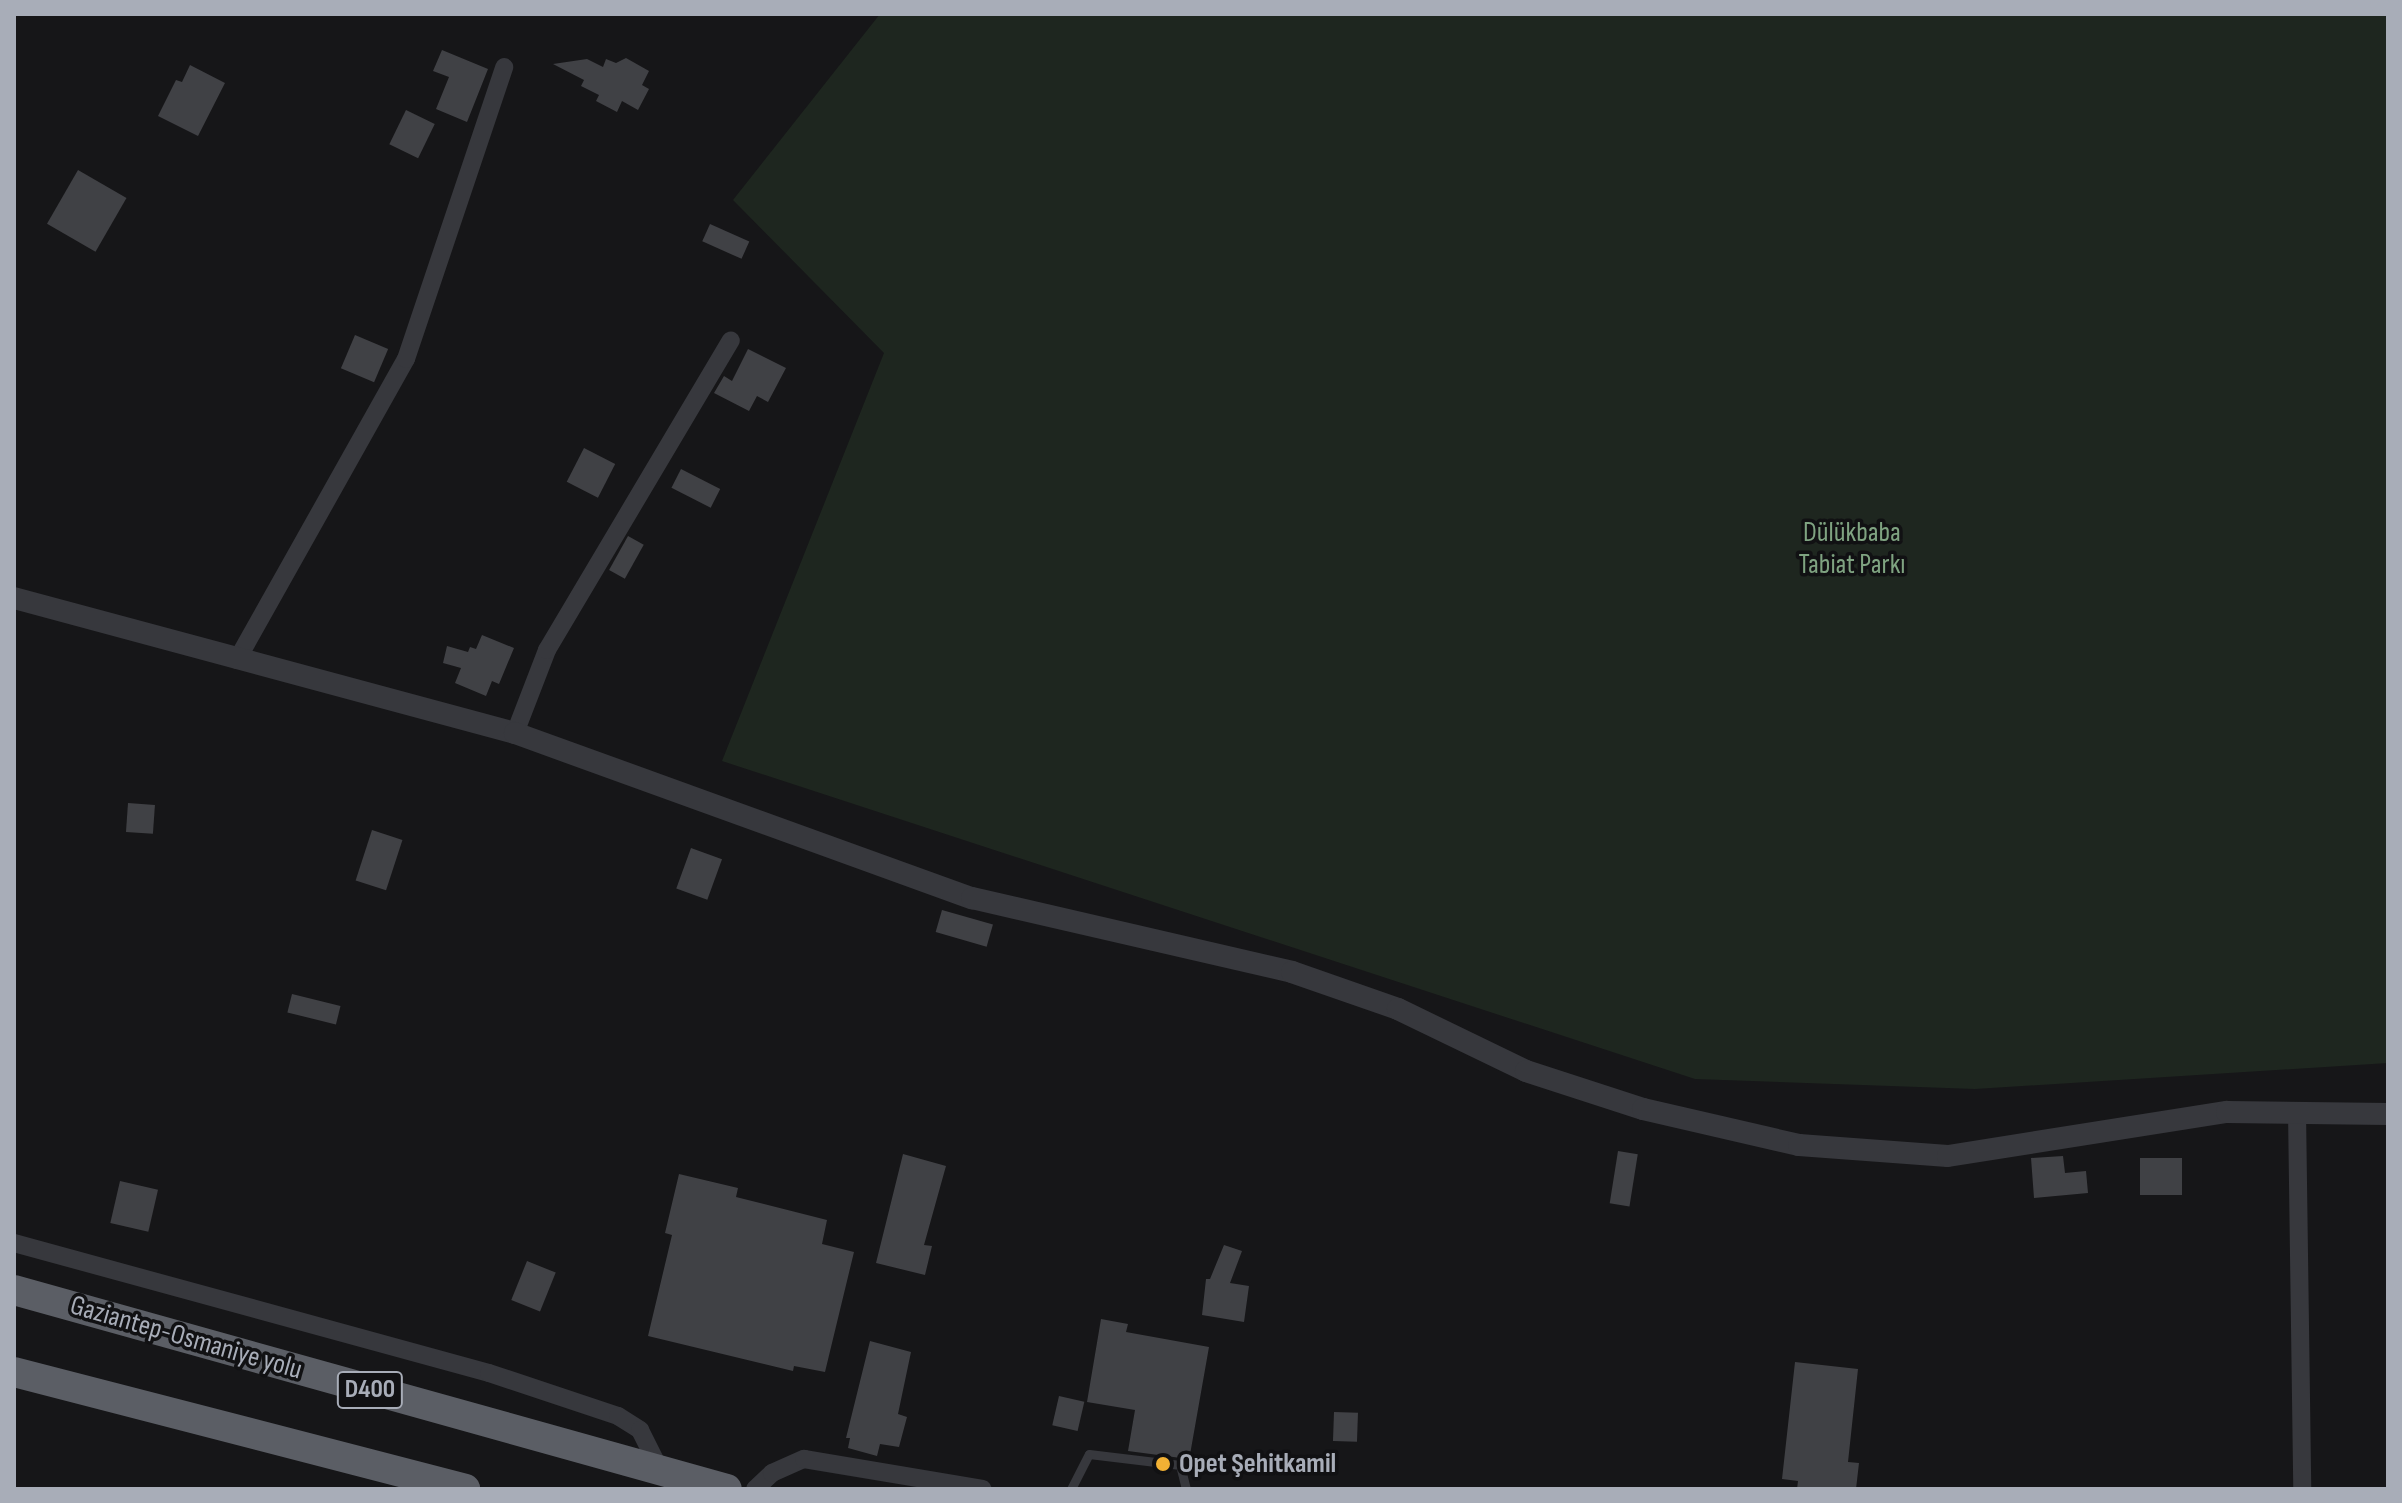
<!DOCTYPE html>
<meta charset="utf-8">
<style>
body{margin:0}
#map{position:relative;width:2402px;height:1503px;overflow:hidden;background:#161618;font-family:"Sofia Sans Condensed",sans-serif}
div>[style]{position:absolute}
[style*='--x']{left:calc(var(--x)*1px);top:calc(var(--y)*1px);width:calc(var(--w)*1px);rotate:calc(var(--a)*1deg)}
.green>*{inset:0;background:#1e261f}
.building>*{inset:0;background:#404145;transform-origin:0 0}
.service>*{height:9px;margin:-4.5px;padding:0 4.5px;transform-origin:4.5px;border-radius:4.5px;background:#37383d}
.minor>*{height:18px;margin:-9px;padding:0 9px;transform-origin:9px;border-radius:9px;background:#37383d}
.tertiary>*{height:22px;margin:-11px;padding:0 11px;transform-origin:11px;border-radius:11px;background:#37383d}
.trunk>*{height:30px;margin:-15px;padding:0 15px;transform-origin:15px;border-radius:15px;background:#5b5e65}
.dots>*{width:22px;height:22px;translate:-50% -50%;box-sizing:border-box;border:4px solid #111113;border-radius:50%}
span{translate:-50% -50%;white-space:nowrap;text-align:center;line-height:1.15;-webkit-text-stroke:7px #111113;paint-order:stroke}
.shield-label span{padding:2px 6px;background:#111113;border:2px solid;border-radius:6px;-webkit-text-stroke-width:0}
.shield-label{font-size:26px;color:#a8adb8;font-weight:700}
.park-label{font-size:28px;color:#7fa381}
.street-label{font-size:28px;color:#a8adb8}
.poi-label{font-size:28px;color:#a8adb8;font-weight:700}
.left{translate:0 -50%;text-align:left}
.frame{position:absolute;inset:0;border:16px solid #a8adb8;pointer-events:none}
</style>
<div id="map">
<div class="green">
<div style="clip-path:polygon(880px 14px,2388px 14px,2388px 1063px,1975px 1089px,1695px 1079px,722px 761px,884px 353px,733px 200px)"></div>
</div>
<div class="building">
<div style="clip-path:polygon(442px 50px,488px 69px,467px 122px,436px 109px,449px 77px,433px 71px)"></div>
<div style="clip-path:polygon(626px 58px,649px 71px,642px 85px,649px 89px,638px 110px,622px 101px,617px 112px,596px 101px,599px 95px,581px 86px,584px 80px,553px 64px,587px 59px,603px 67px,606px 59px,616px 63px)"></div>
<div style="clip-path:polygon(190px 65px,225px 83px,198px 136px,158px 116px,176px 80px,182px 82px)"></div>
<div style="left:406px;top:110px;width:32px;height:38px;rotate:26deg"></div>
<div style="left:78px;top:170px;width:56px;height:62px;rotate:30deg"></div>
<div style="left:710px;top:224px;width:43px;height:19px;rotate:24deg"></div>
<div style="left:355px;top:335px;width:36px;height:36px;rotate:23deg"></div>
<div style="clip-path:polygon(748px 349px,786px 368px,768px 402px,757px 396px,749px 411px,714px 393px,724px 376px,732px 381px)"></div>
<div style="left:584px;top:448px;width:35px;height:38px;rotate:27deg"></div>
<div style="left:681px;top:469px;width:44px;height:21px;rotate:27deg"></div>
<div style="left:628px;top:536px;width:18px;height:39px;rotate:29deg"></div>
<div style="clip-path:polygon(482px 635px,514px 648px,499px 684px,492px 681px,486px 696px,455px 683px,461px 668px,443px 663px,447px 646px,468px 652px,470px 647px,476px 649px)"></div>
<div style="left:128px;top:803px;width:27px;height:29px;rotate:4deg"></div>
<div style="left:372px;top:830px;width:32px;height:53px;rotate:18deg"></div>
<div style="left:691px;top:848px;width:33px;height:43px;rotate:20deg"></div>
<div style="left:942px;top:910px;width:53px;height:23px;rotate:16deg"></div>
<div style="left:292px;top:994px;width:50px;height:19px;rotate:14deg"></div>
<div style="left:1618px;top:1151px;width:20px;height:53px;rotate:9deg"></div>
<div style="clip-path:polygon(903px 1154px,946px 1166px,924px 1245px,932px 1246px,925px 1275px,876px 1263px)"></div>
<div style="clip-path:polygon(2063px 1156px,2065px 1173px,2086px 1171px,2088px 1193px,2034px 1198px,2031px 1158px)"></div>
<div style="left:2140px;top:1158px;width:42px;height:37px"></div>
<div style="clip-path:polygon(679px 1174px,738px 1188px,736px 1197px,827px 1220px,822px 1244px,854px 1252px,825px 1372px,794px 1366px,793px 1371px,648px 1336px,672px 1235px,665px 1233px)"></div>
<div style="left:120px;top:1181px;width:39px;height:43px;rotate:13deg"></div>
<div style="clip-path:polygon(1224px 1245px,1242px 1251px,1230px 1283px,1249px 1286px,1244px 1322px,1202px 1315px,1206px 1279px,1210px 1279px)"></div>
<div style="left:527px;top:1261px;width:31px;height:42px;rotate:22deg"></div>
<div style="clip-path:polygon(1101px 1319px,1128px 1324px,1126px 1332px,1209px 1347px,1188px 1466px,1181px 1458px,1128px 1451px,1135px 1410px,1087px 1402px)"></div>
<div style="clip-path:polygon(870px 1341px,911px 1352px,898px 1414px,907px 1417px,899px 1447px,880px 1444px,877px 1456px,848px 1448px,850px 1438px,846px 1438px)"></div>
<div style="clip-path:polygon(1795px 1362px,1858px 1369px,1848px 1462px,1859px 1463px,1856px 1489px,1797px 1489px,1798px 1481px,1782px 1479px)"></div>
<div style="left:1059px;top:1396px;width:26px;height:30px;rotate:13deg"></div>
<div style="left:1334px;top:1412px;width:24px;height:29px;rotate:2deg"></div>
</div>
<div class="service">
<div style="--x:1071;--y:1489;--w:39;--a:-63"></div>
<div style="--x:1089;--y:1454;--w:92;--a:6.9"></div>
<div style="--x:1180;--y:1465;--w:25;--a:76"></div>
</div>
<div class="minor">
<div style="--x:237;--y:660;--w:345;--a:-60.7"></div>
<div style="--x:406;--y:359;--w:308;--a:-71.4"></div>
<div style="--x:515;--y:733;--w:89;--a:-68.9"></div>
<div style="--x:547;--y:650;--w:360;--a:-59.3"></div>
<div style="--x:2297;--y:1111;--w:378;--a:89.2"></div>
<div style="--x:14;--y:1243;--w:492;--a:15.3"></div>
<div style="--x:489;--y:1373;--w:136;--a:18.4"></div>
<div style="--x:618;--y:1416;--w:26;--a:32"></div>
<div style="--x:640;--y:1430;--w:45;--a:63.4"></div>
<div style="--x:755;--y:1489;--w:23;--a:-43"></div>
<div style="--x:772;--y:1473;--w:35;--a:-24"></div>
<div style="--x:804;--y:1459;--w:181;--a:9.5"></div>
</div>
<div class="tertiary">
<div style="--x:14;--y:598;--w:519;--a:15.08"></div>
<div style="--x:515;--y:733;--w:486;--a:19.9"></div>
<div style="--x:972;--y:898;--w:328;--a:13"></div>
<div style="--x:1292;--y:972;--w:112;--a:19.2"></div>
<div style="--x:1398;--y:1009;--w:142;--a:25.8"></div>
<div style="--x:1526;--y:1071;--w:123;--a:18"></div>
<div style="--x:1643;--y:1109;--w:160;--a:13"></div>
<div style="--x:1799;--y:1145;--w:149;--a:4.2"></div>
<div style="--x:1948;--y:1156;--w:282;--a:-9"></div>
<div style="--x:2227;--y:1112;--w:161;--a:0.7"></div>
</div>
<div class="trunk">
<div style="--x:14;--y:1290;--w:740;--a:15.59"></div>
<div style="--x:14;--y:1372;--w:466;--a:14.5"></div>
</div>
<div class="dots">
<div style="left:1163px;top:1464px;background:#f2b134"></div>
</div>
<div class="shield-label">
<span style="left:370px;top:1390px">D400</span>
</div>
<div class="park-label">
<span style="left:1852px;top:549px">Dülükbaba<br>Tabiat Parkı</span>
</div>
<div class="street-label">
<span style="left:186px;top:1338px;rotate:16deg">Gaziantep-Osmaniye yolu</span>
</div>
<div class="poi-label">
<span class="left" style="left:1179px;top:1464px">Opet Şehitkamil</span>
</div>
<div class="frame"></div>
</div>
